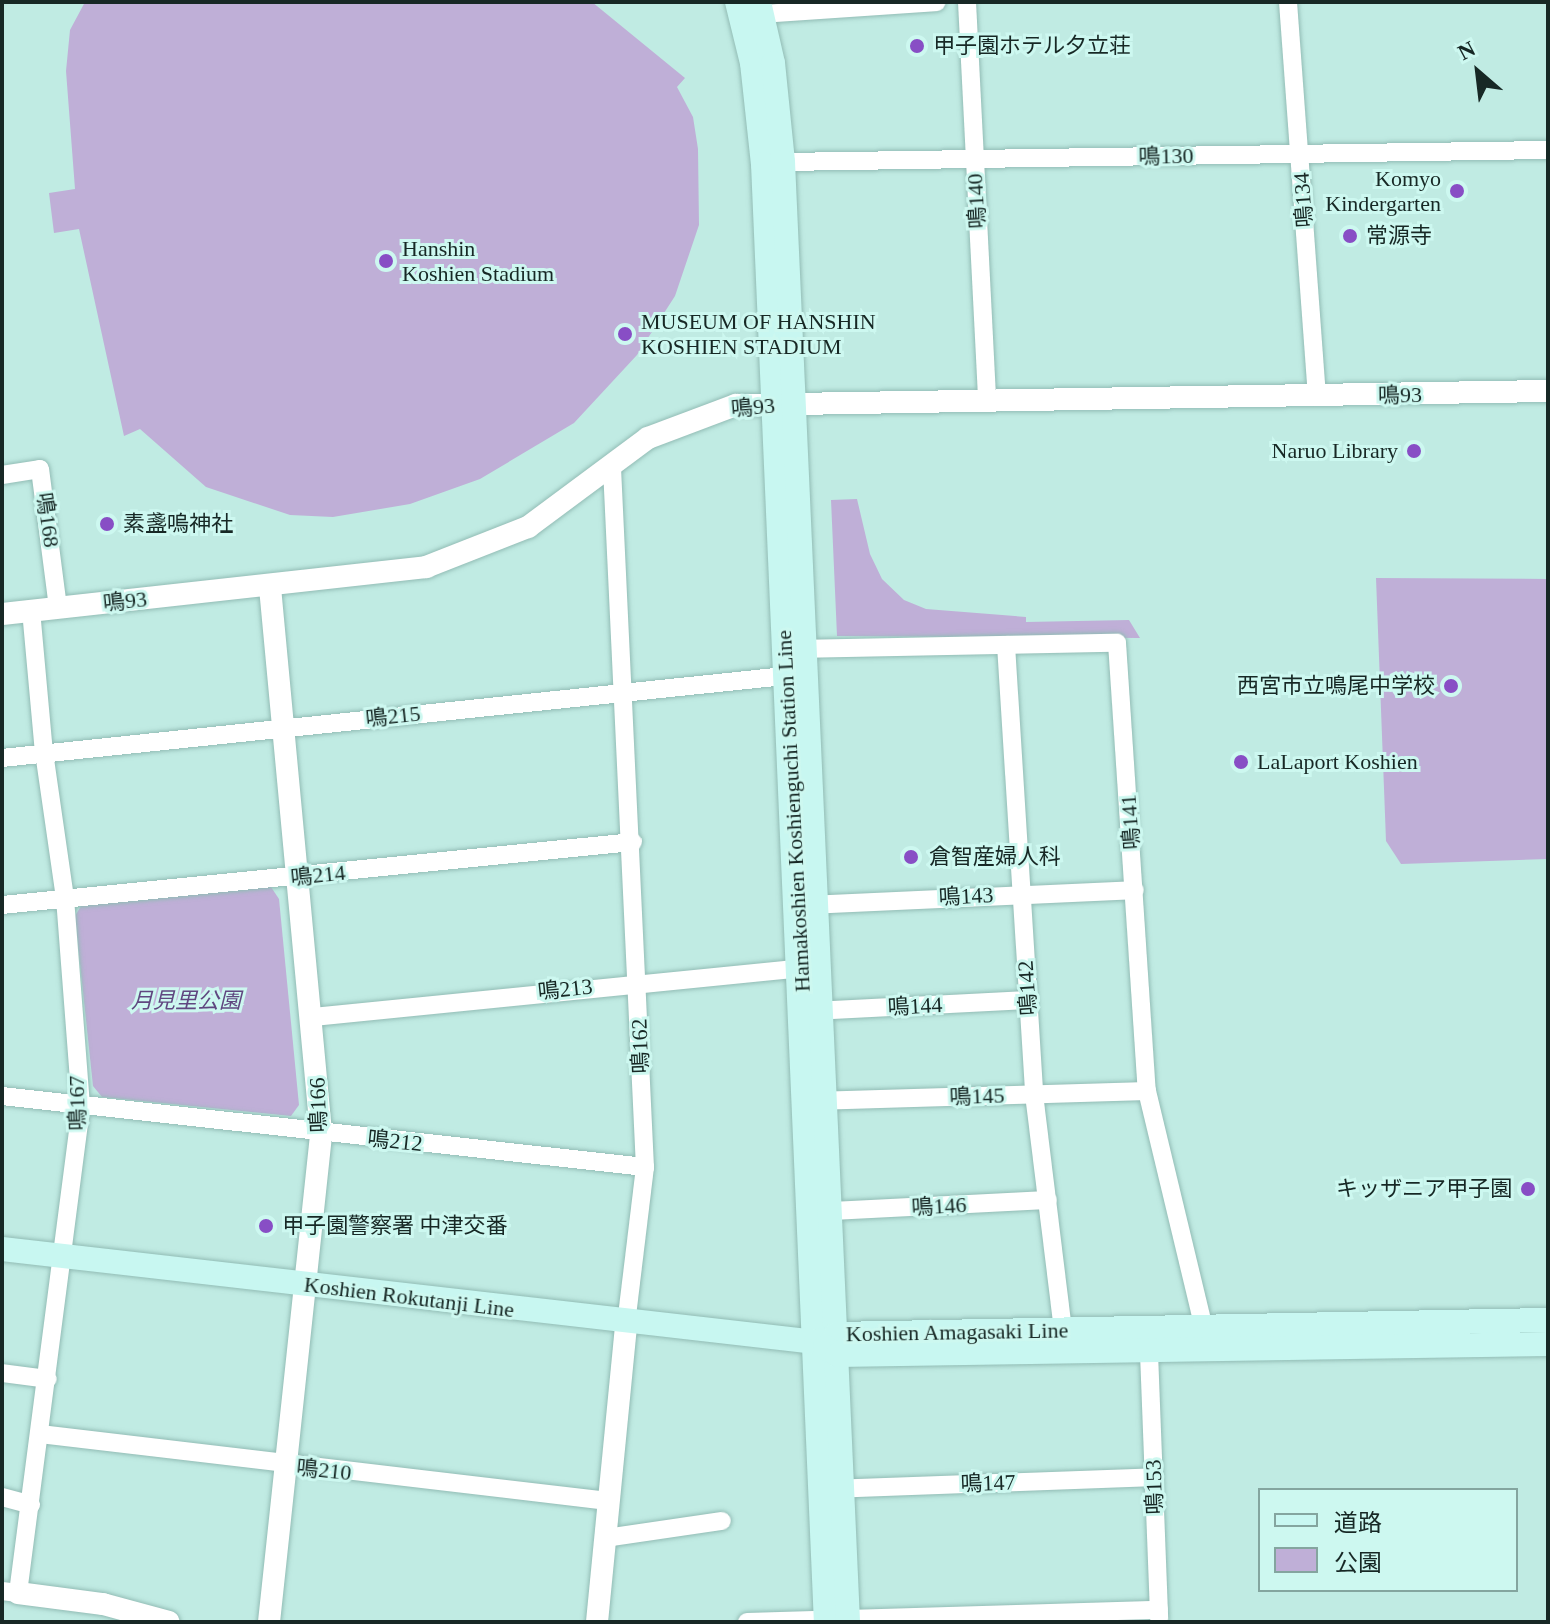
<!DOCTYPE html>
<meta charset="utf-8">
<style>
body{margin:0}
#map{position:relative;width:1550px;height:1624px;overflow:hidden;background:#c0ebe3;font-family:"Times New Roman","Noto Sans JP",serif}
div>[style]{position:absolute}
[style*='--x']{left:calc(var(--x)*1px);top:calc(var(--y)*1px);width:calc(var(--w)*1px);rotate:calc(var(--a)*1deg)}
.green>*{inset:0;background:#bfafd7}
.roads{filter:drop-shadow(0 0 2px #92bcb5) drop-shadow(0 0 2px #92bcb5)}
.minor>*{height:18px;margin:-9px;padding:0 9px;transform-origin:9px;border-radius:9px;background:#fff}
.tertiary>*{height:22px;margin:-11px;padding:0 11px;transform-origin:11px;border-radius:11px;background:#fff}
.secondary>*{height:24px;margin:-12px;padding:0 12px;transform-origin:12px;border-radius:12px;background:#c8f7f1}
.dots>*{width:22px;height:22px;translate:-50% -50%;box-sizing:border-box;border:4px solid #cdf8f0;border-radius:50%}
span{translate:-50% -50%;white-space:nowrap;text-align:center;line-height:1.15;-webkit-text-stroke:6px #cdf8f0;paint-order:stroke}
.poi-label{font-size:22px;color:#172825}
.left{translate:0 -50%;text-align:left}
.right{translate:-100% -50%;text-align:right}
.street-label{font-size:22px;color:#172825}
.park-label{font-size:22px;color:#604780;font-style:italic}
.frame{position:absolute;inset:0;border:4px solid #172825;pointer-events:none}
.legend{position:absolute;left:1258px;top:1488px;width:260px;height:104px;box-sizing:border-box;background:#cdf8f0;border:2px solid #84a59f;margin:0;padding:10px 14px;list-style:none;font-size:24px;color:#172825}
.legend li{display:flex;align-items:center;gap:16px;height:40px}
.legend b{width:40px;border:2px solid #84a59f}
.north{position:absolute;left:1438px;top:32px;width:80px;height:80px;-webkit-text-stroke:6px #cdf8f0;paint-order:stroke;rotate:332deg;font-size:22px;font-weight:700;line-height:32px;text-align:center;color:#172825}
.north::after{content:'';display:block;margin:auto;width:28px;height:36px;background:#172825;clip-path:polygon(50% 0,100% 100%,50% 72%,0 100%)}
</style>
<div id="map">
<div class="green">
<div style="clip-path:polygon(85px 2px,592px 2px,685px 78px,677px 87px,693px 117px,698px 149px,699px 225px,675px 296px,637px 355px,574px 423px,480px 479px,410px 504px,333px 517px,290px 515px,206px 487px,140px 429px,124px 436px,79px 229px,54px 233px,49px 193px,75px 189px,66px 71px,70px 30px)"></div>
<div style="clip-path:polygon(857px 499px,870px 554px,882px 579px,904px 600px,926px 609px,1026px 617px,1026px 622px,1129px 620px,1140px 638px,837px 636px,831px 500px)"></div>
<div style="clip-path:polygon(1376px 578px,1548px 579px,1548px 859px,1401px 864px,1386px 841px)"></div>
<div style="clip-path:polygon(271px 887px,279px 899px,299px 1105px,291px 1116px,102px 1097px,93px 1086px,75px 916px,81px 906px)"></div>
</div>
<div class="roads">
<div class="minor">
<div style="--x:967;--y:2;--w:400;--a:87.1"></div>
<div style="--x:1288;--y:2;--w:396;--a:85.8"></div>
<div style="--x:762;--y:14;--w:175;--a:-3.9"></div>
<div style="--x:783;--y:162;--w:765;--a:-0.9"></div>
<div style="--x:612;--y:468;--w:700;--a:87.3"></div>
<div style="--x:645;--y:1167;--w:158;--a:96.9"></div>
<div style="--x:2;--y:475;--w:38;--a:-9"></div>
<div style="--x:40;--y:469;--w:140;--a:82.6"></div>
<div style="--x:1006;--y:645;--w:450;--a:86.4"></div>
<div style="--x:1034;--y:1094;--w:237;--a:83"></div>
<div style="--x:792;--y:649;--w:325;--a:-1.1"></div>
<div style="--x:1117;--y:643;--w:449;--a:86.2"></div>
<div style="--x:1147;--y:1091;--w:241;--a:76.5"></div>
<div style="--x:2;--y:758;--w:787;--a:-5.98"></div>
<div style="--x:2;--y:905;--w:634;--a:-5.7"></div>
<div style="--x:806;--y:905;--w:329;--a:-2.6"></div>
<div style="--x:811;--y:1011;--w:217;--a:-2.9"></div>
<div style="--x:313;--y:1017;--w:497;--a:-5.7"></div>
<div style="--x:2;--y:1096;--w:647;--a:6.3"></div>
<div style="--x:814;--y:1101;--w:333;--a:-1.7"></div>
<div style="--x:831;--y:1211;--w:217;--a:-2.9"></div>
<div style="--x:1149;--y:1353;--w:266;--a:87.8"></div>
<div style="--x:2;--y:1373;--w:46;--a:7.4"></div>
<div style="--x:40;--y:1434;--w:572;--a:6.73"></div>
<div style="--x:832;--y:1489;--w:322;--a:-2.1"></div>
<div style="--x:2;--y:1497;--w:30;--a:15"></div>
<div style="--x:605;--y:1538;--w:118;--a:-8.3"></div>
<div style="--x:2;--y:1591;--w:16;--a:7"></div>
<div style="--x:18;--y:1593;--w:491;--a:-82.6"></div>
<div style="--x:81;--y:1106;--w:209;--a:-94.4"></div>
<div style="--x:65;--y:898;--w:147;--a:-98.2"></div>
<div style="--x:44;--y:753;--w:143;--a:-95.2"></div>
<div style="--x:747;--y:1622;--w:412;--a:-1.7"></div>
</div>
<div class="tertiary">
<div style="--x:2;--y:614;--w:427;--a:-6.3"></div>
<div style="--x:426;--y:567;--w:110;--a:-21.4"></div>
<div style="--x:528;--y:527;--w:149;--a:-36.6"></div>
<div style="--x:648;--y:438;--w:94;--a:-20.6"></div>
<div style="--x:736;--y:405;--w:812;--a:-0.99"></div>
<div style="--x:18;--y:1593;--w:86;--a:7.4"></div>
<div style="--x:103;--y:1604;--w:68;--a:15.3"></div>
<div style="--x:269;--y:1622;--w:493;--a:-83.9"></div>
<div style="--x:321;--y:1132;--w:547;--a:-95.35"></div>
<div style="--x:597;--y:1622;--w:299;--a:-84.4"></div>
</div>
<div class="secondary">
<div style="--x:737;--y:2;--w:63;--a:76.2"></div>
<div style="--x:752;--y:63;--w:102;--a:83.8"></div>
<div style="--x:763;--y:164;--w:1459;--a:87.53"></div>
<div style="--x:759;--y:2;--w:63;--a:77.1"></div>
<div style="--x:773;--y:63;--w:100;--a:84.2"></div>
<div style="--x:783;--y:162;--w:1461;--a:87.45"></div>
<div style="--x:2;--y:1249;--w:819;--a:6.52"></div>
<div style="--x:816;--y:1342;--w:22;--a:-22"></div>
<div style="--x:836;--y:1334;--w:712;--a:-1.13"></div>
<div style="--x:825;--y:1347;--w:14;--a:34"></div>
<div style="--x:837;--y:1355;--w:711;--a:-0.89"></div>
</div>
</div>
<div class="dots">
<div style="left:917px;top:46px;background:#884ec5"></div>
<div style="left:1457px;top:191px;background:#884ec5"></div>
<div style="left:1350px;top:236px;background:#884ec5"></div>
<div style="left:386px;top:261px;background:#884ec5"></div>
<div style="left:625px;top:334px;background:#884ec5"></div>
<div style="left:1414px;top:451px;background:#884ec5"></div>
<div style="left:107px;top:524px;background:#884ec5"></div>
<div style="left:1451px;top:686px;background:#884ec5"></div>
<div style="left:1241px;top:762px;background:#884ec5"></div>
<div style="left:911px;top:857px;background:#884ec5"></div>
<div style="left:1528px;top:1189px;background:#884ec5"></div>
<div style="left:266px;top:1226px;background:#884ec5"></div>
</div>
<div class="poi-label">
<span class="left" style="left:933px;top:46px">甲子園ホテル夕立荘</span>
<span class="right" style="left:1441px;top:191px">Komyo<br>Kindergarten</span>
<span class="left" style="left:1366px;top:236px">常源寺</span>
<span class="left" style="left:402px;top:261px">Hanshin<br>Koshien Stadium</span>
<span class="left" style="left:641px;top:334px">MUSEUM OF HANSHIN<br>KOSHIEN STADIUM</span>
<span class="right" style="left:1398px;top:451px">Naruo Library</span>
<span class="left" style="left:123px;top:524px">素盞嗚神社</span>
<span class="right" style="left:1435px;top:686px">西宮市立鳴尾中学校</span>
<span class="left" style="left:1257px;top:762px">LaLaport Koshien</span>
<span class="left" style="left:929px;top:857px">倉智産婦人科</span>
<span class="right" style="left:1512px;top:1189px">キッザニア甲子園</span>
<span class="left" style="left:282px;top:1226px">甲子園警察署 中津交番</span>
</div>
<div class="street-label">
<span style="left:1166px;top:156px;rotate:-1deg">鳴130</span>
<span style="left:1303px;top:200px;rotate:-94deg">鳴134</span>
<span style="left:976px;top:201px;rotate:-93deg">鳴140</span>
<span style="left:1400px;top:395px;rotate:-1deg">鳴93</span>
<span style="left:753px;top:407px;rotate:-5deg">鳴93</span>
<span style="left:48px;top:520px;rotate:82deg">鳴168</span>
<span style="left:125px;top:601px;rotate:-6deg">鳴93</span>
<span style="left:393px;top:716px;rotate:-6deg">鳴215</span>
<span style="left:793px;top:811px;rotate:-93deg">Hamakoshien Koshienguchi Station Line</span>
<span style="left:1130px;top:822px;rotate:-94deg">鳴141</span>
<span style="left:318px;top:875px;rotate:-6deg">鳴214</span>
<span style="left:966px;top:896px;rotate:-3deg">鳴143</span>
<span style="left:1027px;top:988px;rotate:-94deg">鳴142</span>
<span style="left:565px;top:989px;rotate:-6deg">鳴213</span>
<span style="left:915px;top:1006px;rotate:-3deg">鳴144</span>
<span style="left:640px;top:1046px;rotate:-92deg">鳴162</span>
<span style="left:977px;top:1096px;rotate:-2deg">鳴145</span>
<span style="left:77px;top:1103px;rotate:-91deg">鳴167</span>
<span style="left:318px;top:1105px;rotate:-92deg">鳴166</span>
<span style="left:395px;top:1141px;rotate:6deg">鳴212</span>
<span style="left:939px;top:1206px;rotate:-3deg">鳴146</span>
<span style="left:409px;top:1297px;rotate:7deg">Koshien Rokutanji Line</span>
<span style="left:957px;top:1332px;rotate:-1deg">Koshien Amagasaki Line</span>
<span style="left:324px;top:1470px;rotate:6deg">鳴210</span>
<span style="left:988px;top:1483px;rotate:-2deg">鳴147</span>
<span style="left:1154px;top:1487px;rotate:-92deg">鳴153</span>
</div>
<div class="park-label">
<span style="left:186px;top:1001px">月見里公園</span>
</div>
<div class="frame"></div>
<ul class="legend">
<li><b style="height:10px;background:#c8f7f1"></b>道路</li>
<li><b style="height:22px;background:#bfafd7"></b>公園</li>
</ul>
<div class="north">N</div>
</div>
